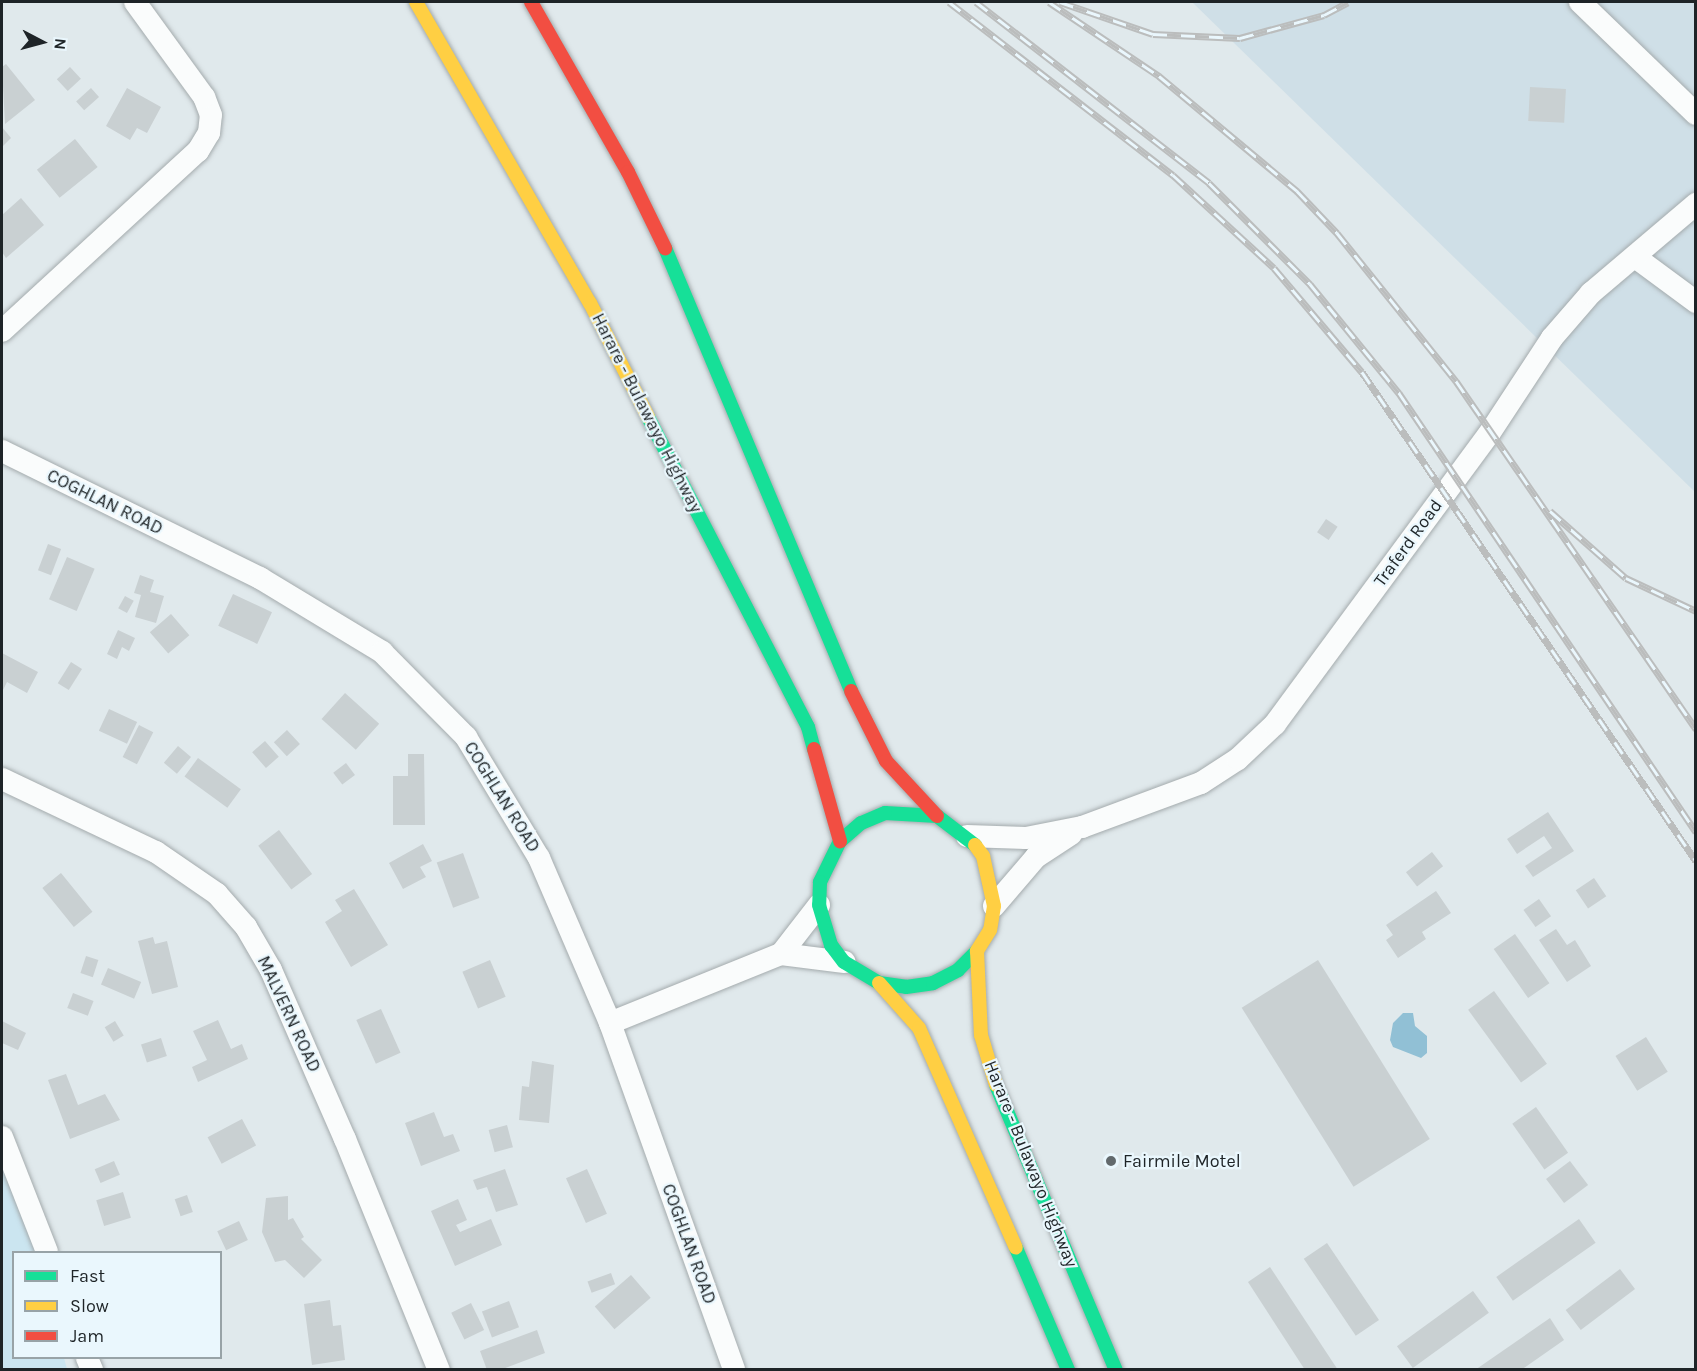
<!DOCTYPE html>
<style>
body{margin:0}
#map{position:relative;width:1697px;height:1371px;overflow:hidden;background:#e0e9ec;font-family:Karla,sans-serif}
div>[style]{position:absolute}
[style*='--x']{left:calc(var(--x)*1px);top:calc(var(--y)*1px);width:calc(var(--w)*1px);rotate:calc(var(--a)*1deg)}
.built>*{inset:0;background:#cfdfe7}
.green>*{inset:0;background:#cbe5f0}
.water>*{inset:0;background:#91c0d5}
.building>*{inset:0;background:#c9d0d2;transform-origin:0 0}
.roads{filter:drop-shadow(0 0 2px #a4abad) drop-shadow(0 0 2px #a4abad)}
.street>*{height:22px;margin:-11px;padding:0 11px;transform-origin:11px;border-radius:11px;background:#fafcfc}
.fast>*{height:14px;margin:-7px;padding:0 7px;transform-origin:7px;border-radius:7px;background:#16e098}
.slow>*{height:14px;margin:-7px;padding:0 7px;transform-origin:7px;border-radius:7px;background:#ffcf43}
.jam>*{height:14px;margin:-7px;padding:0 7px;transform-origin:7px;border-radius:7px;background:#f24e42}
.rail>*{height:7px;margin-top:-3.5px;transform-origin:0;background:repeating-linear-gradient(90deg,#eaf7fd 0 14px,#bbbdbd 0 28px);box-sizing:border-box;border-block:2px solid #bbbdbd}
.dots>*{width:16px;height:16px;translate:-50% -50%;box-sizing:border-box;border:3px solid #eaf7fd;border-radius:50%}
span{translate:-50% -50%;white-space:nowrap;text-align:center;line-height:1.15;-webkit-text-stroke:4.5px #eaf7fd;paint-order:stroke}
.street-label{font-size:18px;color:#1e2427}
.poi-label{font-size:18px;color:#1e2427}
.left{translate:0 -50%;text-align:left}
.frame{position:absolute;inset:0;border:3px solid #1e2427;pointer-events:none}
.legend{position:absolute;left:12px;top:1251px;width:210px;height:108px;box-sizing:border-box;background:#eaf7fd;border:2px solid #98a3a7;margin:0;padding:8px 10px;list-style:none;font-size:18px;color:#1e2427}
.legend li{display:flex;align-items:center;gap:12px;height:30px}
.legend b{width:30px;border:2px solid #98a3a7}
.north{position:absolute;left:12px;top:12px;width:60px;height:60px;-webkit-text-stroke:4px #eaf7fd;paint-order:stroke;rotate:96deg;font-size:16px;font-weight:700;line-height:24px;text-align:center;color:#1e2427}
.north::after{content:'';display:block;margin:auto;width:21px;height:27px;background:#1e2427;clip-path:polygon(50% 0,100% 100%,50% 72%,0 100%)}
</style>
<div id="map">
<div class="built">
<div style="clip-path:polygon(1192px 2px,1695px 2px,1695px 492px)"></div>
</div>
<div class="green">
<div style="clip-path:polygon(2px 1130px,38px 1252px,14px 1252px,14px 1358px,64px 1358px,67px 1369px,2px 1369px)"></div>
</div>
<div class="water">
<div style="clip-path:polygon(1403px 1013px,1413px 1013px,1415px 1026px,1427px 1036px,1427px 1053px,1421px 1058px,1393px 1047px,1390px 1040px,1393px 1023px)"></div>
</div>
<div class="building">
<div style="clip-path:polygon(6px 64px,35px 100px,5px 124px,2px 67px)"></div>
<div style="left:70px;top:67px;width:16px;height:18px;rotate:47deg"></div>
<div style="left:1530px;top:87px;width:36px;height:34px;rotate:3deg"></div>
<div style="left:91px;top:88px;width:12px;height:20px;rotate:48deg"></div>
<div style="clip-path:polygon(127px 88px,161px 107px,147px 133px,137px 128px,130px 140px,106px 126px)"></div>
<div style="clip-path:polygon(2px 127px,11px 138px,2px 147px)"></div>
<div style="left:75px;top:139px;width:36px;height:49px;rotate:51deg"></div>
<div style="clip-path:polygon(21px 198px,44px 225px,6px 258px,2px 252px,2px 215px)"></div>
<div style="left:1326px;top:519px;width:14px;height:16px;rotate:34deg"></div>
<div style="left:48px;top:544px;width:14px;height:28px;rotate:21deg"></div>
<div style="left:67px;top:557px;width:30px;height:46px;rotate:23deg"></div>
<div style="clip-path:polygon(140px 575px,154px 580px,150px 592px,164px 596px,156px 623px,135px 617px,141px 595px,134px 593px)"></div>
<div style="left:233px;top:594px;width:43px;height:35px;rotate:25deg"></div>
<div style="left:125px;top:596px;width:10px;height:14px;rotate:29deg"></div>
<div style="left:171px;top:614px;width:28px;height:28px;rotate:49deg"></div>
<div style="clip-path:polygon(118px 630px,135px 638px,129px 651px,122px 647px,117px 659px,107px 654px)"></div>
<div style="clip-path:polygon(2px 653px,38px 672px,27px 693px,7px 682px,2px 692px)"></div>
<div style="left:71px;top:662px;width:13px;height:25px;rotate:32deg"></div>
<div style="left:345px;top:693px;width:46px;height:35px;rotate:42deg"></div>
<div style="left:109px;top:709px;width:31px;height:24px;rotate:25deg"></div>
<div style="left:139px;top:725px;width:16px;height:36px;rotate:27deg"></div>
<div style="left:287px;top:730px;width:19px;height:18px;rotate:47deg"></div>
<div style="left:265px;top:741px;width:21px;height:17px;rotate:49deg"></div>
<div style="left:178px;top:746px;width:17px;height:22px;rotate:40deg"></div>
<div style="clip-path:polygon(408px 754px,424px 754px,425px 825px,393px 825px,393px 776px,408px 776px)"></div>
<div style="left:198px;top:758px;width:53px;height:23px;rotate:36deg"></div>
<div style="left:346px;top:763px;width:15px;height:16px;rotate:53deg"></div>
<div style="clip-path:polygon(1548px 812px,1574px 851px,1533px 877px,1525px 866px,1552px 848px,1544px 836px,1517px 854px,1507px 839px)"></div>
<div style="left:279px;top:830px;width:55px;height:26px;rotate:53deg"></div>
<div style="clip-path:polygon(423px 844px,432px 861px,420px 867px,426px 877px,403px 889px,389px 863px)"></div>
<div style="left:1432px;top:852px;width:18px;height:33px;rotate:52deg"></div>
<div style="left:463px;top:853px;width:48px;height:28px;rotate:70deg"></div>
<div style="left:61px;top:873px;width:50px;height:24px;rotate:51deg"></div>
<div style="left:1594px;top:878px;width:22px;height:22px;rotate:56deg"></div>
<div style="clip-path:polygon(354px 889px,388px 945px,351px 967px,325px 922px,342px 911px,335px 900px)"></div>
<div style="clip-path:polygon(1436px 891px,1451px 913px,1422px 932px,1426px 939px,1398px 958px,1386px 940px,1393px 935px,1386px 925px)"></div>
<div style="left:1539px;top:899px;width:21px;height:19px;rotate:55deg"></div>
<div style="clip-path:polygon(1556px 929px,1567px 945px,1575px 940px,1591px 966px,1567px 982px,1539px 940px)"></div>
<div style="left:1515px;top:934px;width:60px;height:26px;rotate:55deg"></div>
<div style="clip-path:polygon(153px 937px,155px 944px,167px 941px,178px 987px,152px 994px,138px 941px)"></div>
<div style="left:86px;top:956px;width:13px;height:18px;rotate:18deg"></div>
<div style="left:490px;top:960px;width:40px;height:30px;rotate:67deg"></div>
<div style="left:1318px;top:960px;width:211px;height:90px;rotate:58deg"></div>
<div style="left:108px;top:968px;width:36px;height:18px;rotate:23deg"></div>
<div style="left:1494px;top:991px;width:90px;height:32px;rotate:54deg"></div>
<div style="left:73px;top:993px;width:22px;height:16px;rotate:21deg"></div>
<div style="left:381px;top:1009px;width:48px;height:27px;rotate:66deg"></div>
<div style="clip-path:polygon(218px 1020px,231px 1049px,242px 1044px,248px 1059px,198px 1082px,192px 1067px,207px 1060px,193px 1031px)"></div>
<div style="clip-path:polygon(2px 1021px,26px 1033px,18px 1050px,2px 1043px)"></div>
<div style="left:115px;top:1021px;width:17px;height:12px;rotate:59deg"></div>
<div style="left:1646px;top:1037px;width:41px;height:36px;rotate:58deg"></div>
<div style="left:161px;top:1038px;width:19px;height:21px;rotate:72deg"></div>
<div style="clip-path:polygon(532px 1061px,554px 1065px,549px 1123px,519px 1120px,522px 1086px,529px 1087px)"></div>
<div style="clip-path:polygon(66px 1074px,78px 1105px,105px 1094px,120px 1120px,70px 1139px,48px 1080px)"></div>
<div style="left:1536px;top:1107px;width:56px;height:29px;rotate:55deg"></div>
<div style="clip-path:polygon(434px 1112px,444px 1137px,453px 1134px,460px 1151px,421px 1166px,405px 1123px)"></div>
<div style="left:242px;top:1119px;width:30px;height:39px;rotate:62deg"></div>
<div style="left:507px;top:1125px;width:23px;height:19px;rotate:75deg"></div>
<div style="left:114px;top:1161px;width:15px;height:21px;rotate:67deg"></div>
<div style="left:1570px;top:1161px;width:30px;height:30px;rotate:53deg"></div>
<div style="clip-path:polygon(505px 1169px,518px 1205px,496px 1212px,487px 1187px,477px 1190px,473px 1180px)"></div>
<div style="left:587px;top:1169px;width:49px;height:23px;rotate:66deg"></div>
<div style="left:123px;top:1192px;width:27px;height:28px;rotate:73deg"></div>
<div style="left:187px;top:1195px;width:18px;height:13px;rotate:71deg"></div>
<div style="clip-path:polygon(288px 1196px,288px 1220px,293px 1218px,304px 1237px,301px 1239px,322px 1260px,304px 1278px,285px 1260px,275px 1262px,262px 1232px,266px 1198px)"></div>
<div style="clip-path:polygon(458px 1199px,467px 1220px,456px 1225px,460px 1232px,491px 1219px,502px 1245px,455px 1266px,431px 1211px)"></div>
<div style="left:1579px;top:1219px;width:29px;height:101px;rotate:55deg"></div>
<div style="left:239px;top:1221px;width:21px;height:24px;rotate:65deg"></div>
<div style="left:1327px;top:1243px;width:93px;height:28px;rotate:56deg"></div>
<div style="clip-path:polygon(1270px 1267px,1338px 1370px,1305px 1370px,1248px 1282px)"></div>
<div style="left:1620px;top:1269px;width:25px;height:68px;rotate:53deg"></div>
<div style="left:611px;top:1273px;width:12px;height:25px;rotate:70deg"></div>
<div style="left:631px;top:1275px;width:30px;height:48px;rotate:49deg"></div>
<div style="left:1473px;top:1291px;width:27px;height:94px;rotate:54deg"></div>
<div style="clip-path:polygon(330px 1300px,333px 1326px,341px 1325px,345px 1360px,312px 1365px,304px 1304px)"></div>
<div style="left:509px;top:1301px;width:28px;height:29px;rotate:69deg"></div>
<div style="left:471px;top:1303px;width:30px;height:22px;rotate:64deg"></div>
<div style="clip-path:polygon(1550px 1318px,1564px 1340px,1521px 1370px,1475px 1370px)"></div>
<div style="clip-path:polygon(537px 1330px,545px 1353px,500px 1370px,487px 1370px,480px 1351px)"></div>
</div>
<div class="roads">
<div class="street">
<div style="--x:1580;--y:2;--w:161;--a:44"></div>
<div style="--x:1635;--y:257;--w:76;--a:36.4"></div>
<div style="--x:2;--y:331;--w:266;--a:-42.6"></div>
<div style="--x:198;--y:151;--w:21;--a:-59"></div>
<div style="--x:209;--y:133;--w:18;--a:-84"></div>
<div style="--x:211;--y:115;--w:19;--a:-111"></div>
<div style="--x:204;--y:97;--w:117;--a:-126"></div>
<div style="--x:2;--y:451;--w:288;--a:26.2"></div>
<div style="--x:260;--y:578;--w:143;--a:31.2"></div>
<div style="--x:382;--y:652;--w:120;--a:45.3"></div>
<div style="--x:466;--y:737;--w:141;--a:58.9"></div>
<div style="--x:539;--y:858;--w:180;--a:66.7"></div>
<div style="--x:610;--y:1023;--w:368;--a:70.3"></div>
<div style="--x:2;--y:779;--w:170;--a:25.4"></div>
<div style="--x:156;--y:852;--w:74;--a:34.5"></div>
<div style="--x:217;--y:894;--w:44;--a:48.7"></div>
<div style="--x:246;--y:927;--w:50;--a:59.8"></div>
<div style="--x:271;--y:970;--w:184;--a:66.4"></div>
<div style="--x:345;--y:1139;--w:249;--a:67.9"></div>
<div style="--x:967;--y:836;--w:59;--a:1.9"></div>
<div style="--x:1026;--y:838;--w:57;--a:-11.1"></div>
<div style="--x:1082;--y:827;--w:127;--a:-20.3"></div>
<div style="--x:1201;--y:783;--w:44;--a:-33"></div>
<div style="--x:1238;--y:759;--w:51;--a:-43.4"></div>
<div style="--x:1275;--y:724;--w:360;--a:-53.6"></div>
<div style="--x:1489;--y:434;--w:115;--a:-56.7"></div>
<div style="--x:1552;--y:338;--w:60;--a:-49.1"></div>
<div style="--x:1591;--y:293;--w:138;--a:-40.3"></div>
<div style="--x:819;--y:905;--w:62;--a:127.8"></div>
<div style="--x:781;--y:954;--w:64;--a:7.2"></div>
<div style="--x:994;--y:906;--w:65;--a:-49.4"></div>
<div style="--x:1036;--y:857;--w:42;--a:-33.3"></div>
<div style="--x:610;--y:1023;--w:184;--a:-22"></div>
<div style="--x:2;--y:1137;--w:123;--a:68.6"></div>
<div style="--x:87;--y:1358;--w:13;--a:67"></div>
</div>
<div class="fast">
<div style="--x:665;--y:248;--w:480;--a:67.2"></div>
<div style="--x:648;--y:417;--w:349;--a:62.7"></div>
<div style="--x:808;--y:727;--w:23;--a:75"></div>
<div style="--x:975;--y:845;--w:48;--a:-142.7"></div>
<div style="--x:937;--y:816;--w:52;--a:-176.7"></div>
<div style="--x:885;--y:813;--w:26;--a:157"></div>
<div style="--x:861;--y:823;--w:28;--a:139"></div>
<div style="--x:840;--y:841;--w:46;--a:116"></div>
<div style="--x:820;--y:882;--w:23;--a:92"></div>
<div style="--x:819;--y:905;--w:42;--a:73.3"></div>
<div style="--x:831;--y:945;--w:21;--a:53"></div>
<div style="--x:844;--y:962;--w:41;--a:31"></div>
<div style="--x:879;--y:983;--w:27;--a:8"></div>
<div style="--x:906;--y:987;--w:27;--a:-8"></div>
<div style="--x:933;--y:983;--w:28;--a:-27"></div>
<div style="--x:958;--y:970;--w:27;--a:-45"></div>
<div style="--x:996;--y:1085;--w:309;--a:67.2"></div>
<div style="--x:1016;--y:1248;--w:133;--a:66.9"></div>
</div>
<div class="slow">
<div style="--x:416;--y:2;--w:348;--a:60"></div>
<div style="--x:590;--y:303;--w:128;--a:63"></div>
<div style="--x:975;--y:845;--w:14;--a:54"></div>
<div style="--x:983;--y:856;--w:51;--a:77.6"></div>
<div style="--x:994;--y:906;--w:24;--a:99"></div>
<div style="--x:990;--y:930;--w:25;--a:122"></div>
<div style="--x:977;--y:951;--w:84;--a:87.3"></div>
<div style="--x:981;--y:1035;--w:52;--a:73.3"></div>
<div style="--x:879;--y:983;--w:60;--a:48.4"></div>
<div style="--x:919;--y:1028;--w:240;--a:66.2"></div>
</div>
<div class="jam">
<div style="--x:531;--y:2;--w:196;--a:60.3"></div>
<div style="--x:628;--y:172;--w:85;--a:64"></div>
<div style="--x:851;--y:691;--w:78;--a:63.4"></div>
<div style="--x:886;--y:761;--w:75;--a:47.2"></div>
<div style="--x:814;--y:749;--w:96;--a:74.2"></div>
</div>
</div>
<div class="rail">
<div style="--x:949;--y:2;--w:283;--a:37.7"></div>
<div style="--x:1173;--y:175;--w:137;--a:42.6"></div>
<div style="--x:1274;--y:268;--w:136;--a:49.8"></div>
<div style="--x:1362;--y:372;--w:592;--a:55.67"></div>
<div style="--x:976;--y:2;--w:295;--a:37.8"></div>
<div style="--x:1209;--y:183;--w:143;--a:45"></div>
<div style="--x:1310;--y:284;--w:141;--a:50.8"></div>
<div style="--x:1399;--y:393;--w:530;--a:55.92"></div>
<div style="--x:1049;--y:2;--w:133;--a:33.9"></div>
<div style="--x:1159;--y:76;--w:180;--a:39.8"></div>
<div style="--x:1297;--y:191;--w:58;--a:46.4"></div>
<div style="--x:1337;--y:233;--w:190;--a:51.2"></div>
<div style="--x:1456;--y:381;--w:423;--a:55.4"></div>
<div style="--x:1060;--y:2;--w:98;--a:19"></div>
<div style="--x:1153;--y:34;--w:87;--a:2.6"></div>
<div style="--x:1240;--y:38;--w:87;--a:-15.3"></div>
<div style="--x:1324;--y:15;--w:27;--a:-28"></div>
<div style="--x:1550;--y:511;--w:101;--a:41.4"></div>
<div style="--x:1626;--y:578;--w:77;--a:25.2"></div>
</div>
<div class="dots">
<div style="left:1111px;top:1161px;background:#62696c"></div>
</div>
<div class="street-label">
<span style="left:647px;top:413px;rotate:63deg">Harare - Bulawayo Highway</span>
<span style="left:105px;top:502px;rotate:26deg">COGHLAN ROAD</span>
<span style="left:1408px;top:543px;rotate:-54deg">Traferd Road</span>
<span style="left:502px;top:797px;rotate:58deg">COGHLAN ROAD</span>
<span style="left:289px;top:1014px;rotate:65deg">MALVERN ROAD</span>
<span style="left:1031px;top:1164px;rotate:68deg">Harare - Bulawayo Highway</span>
<span style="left:689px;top:1244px;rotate:70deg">COGHLAN ROAD</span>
</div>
<div class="poi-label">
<span class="left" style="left:1123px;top:1161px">Fairmile Motel</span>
</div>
<div class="frame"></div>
<ul class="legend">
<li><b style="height:8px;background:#16e098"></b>Fast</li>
<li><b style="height:8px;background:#ffcf43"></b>Slow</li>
<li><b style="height:8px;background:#f24e42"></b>Jam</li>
</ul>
<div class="north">N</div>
</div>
